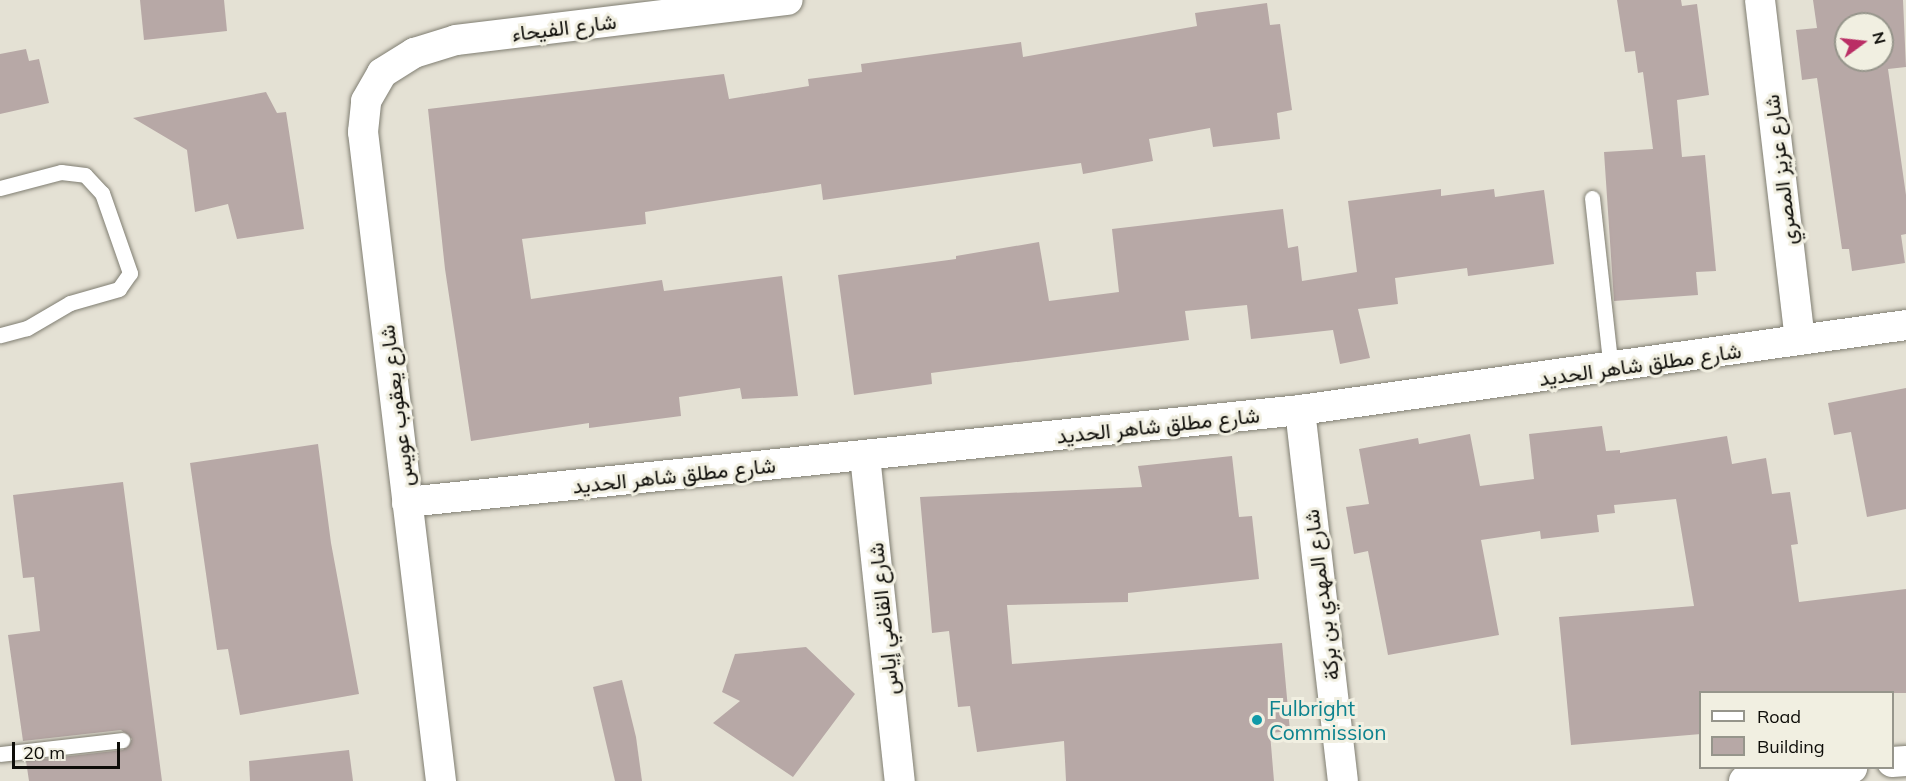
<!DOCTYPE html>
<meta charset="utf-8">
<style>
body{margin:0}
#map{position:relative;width:1906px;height:781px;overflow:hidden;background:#e4e1d4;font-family:Mulish,Vazirmatn,sans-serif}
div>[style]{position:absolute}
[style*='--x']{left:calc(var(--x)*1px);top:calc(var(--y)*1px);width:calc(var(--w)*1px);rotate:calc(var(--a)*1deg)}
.building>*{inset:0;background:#b7a8a6}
.roads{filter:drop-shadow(0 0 2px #807e72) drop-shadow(0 0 2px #807e72)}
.lane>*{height:15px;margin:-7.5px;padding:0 7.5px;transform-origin:7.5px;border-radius:7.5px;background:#fff}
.street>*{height:30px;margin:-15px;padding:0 15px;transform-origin:15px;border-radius:15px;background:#fff}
.dots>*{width:16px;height:16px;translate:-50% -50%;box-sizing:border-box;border:3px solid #f1efe1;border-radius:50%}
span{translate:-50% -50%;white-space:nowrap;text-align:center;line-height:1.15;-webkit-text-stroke:6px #f1efe1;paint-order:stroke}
.street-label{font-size:21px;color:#0e0d09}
.culture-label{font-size:21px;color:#0d838f}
.left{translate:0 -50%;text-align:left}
.legend{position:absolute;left:1699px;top:691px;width:195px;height:78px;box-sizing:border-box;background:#f1efe1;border:2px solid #96958b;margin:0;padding:8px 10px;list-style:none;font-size:18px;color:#0e0d09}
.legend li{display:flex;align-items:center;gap:12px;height:30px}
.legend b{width:30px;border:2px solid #96958b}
.north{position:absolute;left:1834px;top:12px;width:60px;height:60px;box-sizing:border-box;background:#f1efe1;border:2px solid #96958b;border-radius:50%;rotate:75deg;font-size:16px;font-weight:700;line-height:24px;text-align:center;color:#0e0d09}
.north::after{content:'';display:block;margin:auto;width:21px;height:27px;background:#ba2e65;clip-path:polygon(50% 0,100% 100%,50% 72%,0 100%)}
.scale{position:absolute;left:12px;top:742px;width:108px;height:27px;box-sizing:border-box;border:3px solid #0e0d09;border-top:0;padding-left:8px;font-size:18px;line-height:21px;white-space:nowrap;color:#0e0d09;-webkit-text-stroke:4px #f1efe1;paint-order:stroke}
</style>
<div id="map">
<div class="building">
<div style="clip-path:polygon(140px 0,224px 0,227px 31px,144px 40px)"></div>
<div style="clip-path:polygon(1617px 0,1681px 0,1682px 6px,1697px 4px,1709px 95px,1677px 100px,1682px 157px,1705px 155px,1716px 271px,1696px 272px,1698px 295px,1614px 301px,1604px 152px,1653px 149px,1643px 72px,1638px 73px,1635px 51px,1625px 52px)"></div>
<div style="clip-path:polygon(evenodd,1813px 0,1903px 0,1906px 67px,1888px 69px,1906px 195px,1906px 234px,1901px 235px,1905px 263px,1852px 271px,1849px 249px,1842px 249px,1817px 78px,1802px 80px,1796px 30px,1817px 28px,1813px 0,1846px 24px,1882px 24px,1882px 60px,1846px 60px,1846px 24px)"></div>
<div style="clip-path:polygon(1267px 3px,1270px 25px,1280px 24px,1292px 110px,1277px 113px,1280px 139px,1213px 147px,1210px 128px,1149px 139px,1153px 161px,1083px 174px,1081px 163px,823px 200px,821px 184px,645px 212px,646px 224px,522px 239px,531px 299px,662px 280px,664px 291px,782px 276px,798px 396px,742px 399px,740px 388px,679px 397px,681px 416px,589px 428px,589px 423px,471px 441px,445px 269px,428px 109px,724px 74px,729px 99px,809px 86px,808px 79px,862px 72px,861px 64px,1021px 42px,1023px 57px,1197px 26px,1195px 13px)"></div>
<div style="clip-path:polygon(26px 49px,29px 61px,39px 59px,49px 103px,0 114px,0 54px)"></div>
<div style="clip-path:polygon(266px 92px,277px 113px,286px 112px,304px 229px,237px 239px,228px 204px,195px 212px,187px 150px,133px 118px)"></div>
<div style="clip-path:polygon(1441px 189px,1441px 196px,1494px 189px,1495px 197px,1544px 190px,1554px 264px,1468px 276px,1467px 268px,1395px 278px,1398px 304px,1358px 309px,1370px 358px,1340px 364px,1333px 330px,1251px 339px,1247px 305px,1185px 311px,1189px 340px,931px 373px,932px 384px,854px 395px,838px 275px,956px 259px,956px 256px,1039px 242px,1049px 301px,1119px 292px,1112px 229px,1283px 209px,1288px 248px,1298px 246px,1302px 281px,1357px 272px,1348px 201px)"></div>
<div style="clip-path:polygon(1906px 388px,1906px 509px,1867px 517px,1851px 432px,1834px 435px,1828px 403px)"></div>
<div style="clip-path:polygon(1602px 426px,1606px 451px,1620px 450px,1620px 453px,1727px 436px,1732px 464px,1766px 458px,1772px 494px,1790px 492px,1798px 544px,1791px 545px,1799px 602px,1906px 589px,1906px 693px,1701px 693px,1701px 734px,1571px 745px,1559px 617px,1694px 606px,1676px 499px,1614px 505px,1615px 513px,1597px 515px,1599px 532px,1541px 539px,1540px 531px,1481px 540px,1499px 635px,1388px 655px,1368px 551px,1354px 554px,1346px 507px,1369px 504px,1359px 449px,1418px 438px,1419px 444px,1470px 434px,1480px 486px,1534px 479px,1529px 434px)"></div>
<div style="clip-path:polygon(318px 444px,331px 543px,359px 694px,240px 715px,228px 649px,217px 650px,190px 463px)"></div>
<div style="clip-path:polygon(1232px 456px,1239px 517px,1252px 516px,1259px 579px,1128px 593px,1128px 602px,1007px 605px,1012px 664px,1282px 643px,1290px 731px,1270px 733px,1274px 781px,1066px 781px,1064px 741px,977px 752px,970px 706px,958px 707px,949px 631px,932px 633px,920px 497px,1142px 487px,1138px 466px)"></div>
<div style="clip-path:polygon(123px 482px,162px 781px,29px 781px,26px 761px,123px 750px,132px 739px,121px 730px,23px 741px,8px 635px,40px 631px,34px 577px,23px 578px,13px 495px)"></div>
<div style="clip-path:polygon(806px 647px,855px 694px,793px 777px,713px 723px,740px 701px,722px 692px,735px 654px)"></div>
<div style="clip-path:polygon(622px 680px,636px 737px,642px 781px,615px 781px,593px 687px)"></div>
<div style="clip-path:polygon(349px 750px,353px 781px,250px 781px,249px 761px)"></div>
</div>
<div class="roads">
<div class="lane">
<div style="--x:0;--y:188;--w:63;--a:-14.7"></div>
<div style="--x:61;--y:172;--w:24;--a:7"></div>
<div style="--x:85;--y:175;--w:25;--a:47"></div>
<div style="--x:102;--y:193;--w:85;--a:70.7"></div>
<div style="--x:130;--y:273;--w:19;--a:125"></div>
<div style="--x:119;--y:289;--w:51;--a:164.1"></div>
<div style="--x:70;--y:303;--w:50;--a:149.8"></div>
<div style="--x:27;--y:328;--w:28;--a:165"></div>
<div style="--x:1592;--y:198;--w:172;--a:83.7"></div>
<div style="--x:0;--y:754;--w:123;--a:-6.5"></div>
</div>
<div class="street">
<div style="--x:1760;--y:0;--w:342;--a:83.3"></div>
<div style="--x:1300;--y:410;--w:373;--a:83.4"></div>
<div style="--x:865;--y:456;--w:327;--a:83.9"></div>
<div style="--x:407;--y:502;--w:898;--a:-5.88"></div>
<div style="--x:1300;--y:410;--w:612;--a:-7.98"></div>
<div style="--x:1892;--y:762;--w:14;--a:-4"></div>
<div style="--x:441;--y:781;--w:654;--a:-96.85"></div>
<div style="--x:363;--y:132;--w:31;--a:-84"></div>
<div style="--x:366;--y:101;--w:32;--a:-60"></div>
<div style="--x:382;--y:73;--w:38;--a:-32"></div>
<div style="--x:414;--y:53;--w:44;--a:-17.2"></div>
<div style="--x:456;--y:40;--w:334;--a:-6.9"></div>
<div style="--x:1744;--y:781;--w:109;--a:-6.9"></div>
</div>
</div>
<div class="dots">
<div style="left:1257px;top:720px;background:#0f9aa8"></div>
</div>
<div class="street-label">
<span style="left:564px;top:27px;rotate:-7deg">شارع الفيحاء</span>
<span style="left:1780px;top:170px;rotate:-97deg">شارع عزيز المصري</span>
<span style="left:1640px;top:364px;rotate:-8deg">شارع مطلق شاهر الحديد</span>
<span style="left:396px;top:406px;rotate:-97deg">شارع يعقوب عويس</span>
<span style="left:1158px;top:425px;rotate:-6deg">شارع مطلق شاهر الحديد</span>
<span style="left:674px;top:475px;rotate:-6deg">شارع مطلق شاهر الحديد</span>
<span style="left:1321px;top:595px;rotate:-97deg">شارع المهدي بن بركة</span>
<span style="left:883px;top:619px;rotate:-96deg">شارع القاضي إياس</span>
</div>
<div class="culture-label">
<span class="left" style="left:1269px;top:720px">Fulbright<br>Commission</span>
</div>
<ul class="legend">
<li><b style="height:8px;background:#fff"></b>Road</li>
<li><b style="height:16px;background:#b7a8a6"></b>Building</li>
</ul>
<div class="north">N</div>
<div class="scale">20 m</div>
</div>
